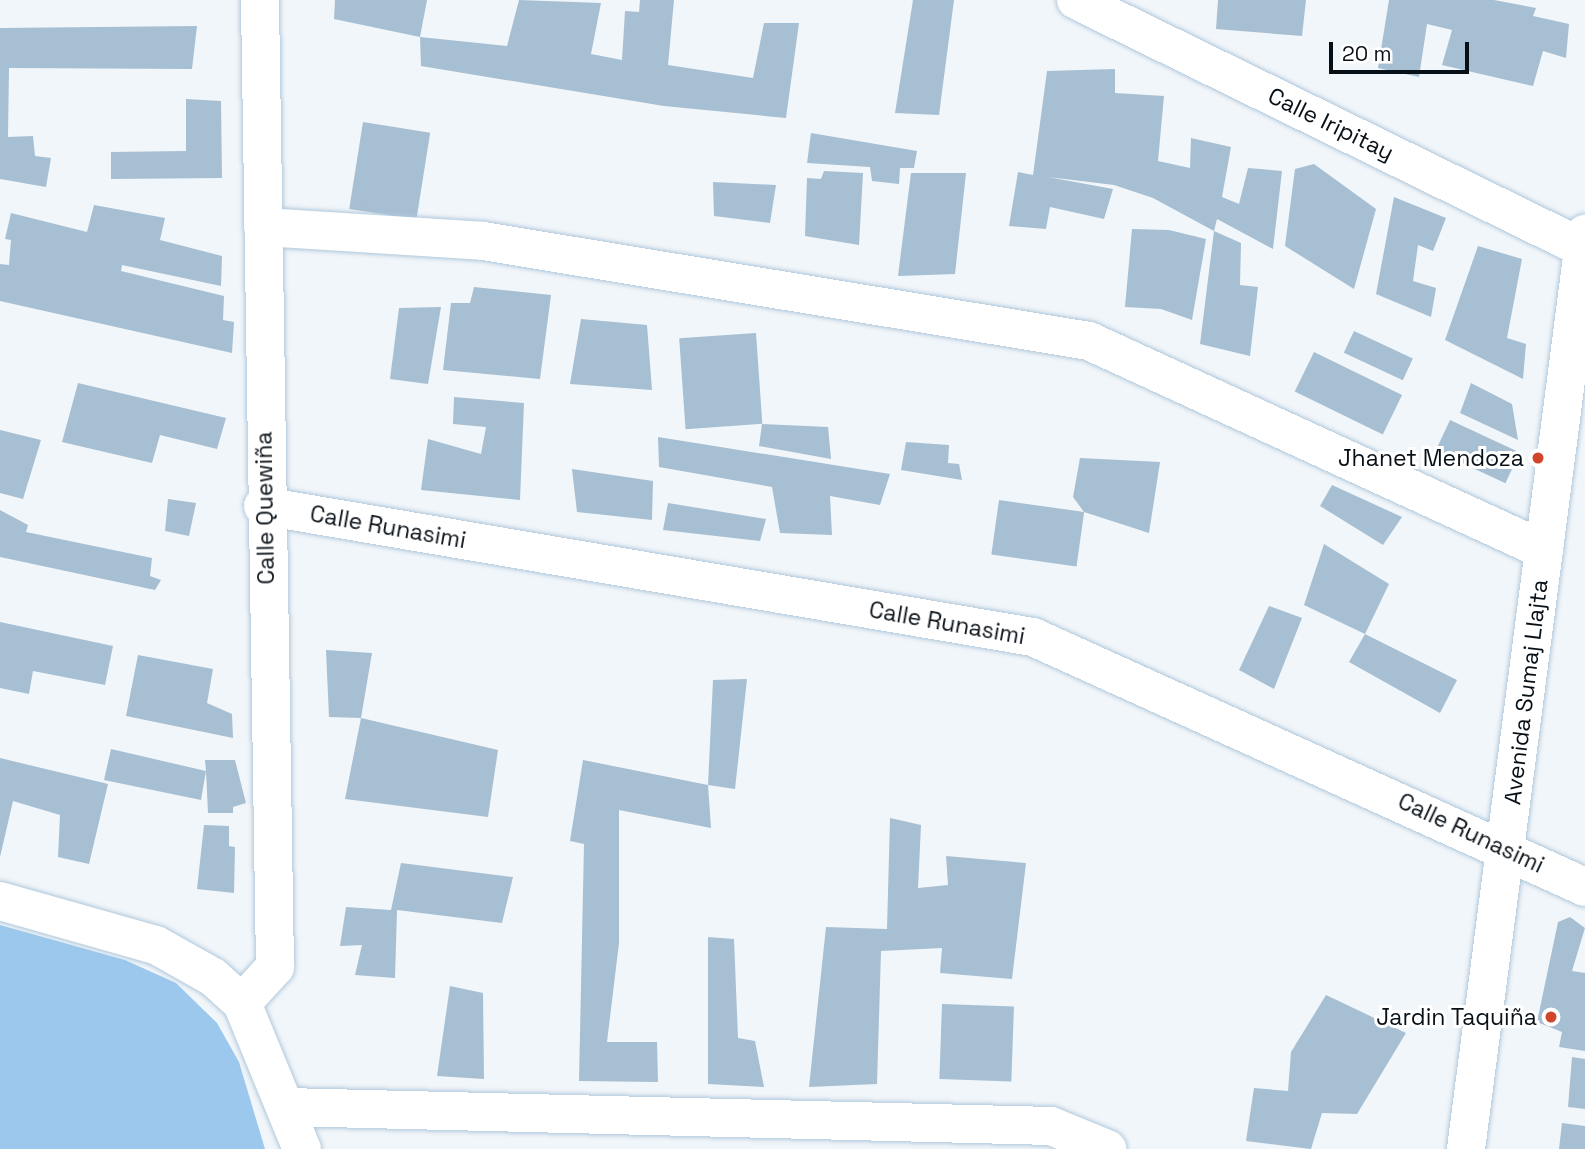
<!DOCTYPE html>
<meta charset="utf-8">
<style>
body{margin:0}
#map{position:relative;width:1585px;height:1149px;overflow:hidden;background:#f1f6fa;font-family:"Space Grotesk",sans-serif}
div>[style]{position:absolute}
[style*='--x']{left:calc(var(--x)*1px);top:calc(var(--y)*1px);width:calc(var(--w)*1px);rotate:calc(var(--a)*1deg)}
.green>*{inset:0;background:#9bc8ec}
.building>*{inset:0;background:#a7bfd2;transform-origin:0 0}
.roads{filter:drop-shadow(0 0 2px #b0c8db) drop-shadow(0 0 2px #b0c8db)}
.minor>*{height:38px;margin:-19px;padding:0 19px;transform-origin:19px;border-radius:19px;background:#fff}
.tertiary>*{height:38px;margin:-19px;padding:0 19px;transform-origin:19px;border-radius:19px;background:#fff}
.dots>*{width:19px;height:19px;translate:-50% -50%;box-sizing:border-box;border:4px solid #fff;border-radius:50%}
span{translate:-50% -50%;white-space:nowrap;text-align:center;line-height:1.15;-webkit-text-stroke:6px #fff;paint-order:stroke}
.street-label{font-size:23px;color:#081017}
.poi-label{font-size:23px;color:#081017}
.right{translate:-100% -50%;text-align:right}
.scale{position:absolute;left:1329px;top:42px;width:140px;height:32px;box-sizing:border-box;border:4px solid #081017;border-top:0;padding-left:9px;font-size:21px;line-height:24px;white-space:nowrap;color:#081017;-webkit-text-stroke:5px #fff;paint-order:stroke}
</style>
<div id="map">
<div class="green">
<div style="clip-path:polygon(0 925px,125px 960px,176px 983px,217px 1023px,239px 1062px,265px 1149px,0 1149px)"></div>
</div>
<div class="building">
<div style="clip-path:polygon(335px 0,427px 0,420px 37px,334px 19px)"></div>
<div style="clip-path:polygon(519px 0,601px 3px,591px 54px,622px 60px,625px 11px,639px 12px,640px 0,674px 0,668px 65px,753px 78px,764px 23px,799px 23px,786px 118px,664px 106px,421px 66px,420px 37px,507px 46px)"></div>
<div style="clip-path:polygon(913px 0,954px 0,939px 115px,895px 113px)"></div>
<div style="clip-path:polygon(1218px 0,1306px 0,1302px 36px,1216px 29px)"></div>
<div style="clip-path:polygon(1389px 0,1494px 0,1536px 8px,1533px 16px,1569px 24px,1566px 58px,1543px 51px,1533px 86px,1442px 65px,1452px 30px,1427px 24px,1419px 77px,1378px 68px)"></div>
<div style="clip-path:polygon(197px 26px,192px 69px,9px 68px,8px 137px,33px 136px,35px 156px,51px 158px,46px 187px,0 179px,0 28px)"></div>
<div style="clip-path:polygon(1115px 69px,1115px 93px,1164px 96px,1158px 161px,1190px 168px,1191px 138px,1231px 147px,1222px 197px,1239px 204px,1248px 168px,1282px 171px,1273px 249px,1217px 219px,1214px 231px,1153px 198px,1114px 185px,1048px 177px,1113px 189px,1104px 219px,1050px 207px,1046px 229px,1009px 226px,1018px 172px,1033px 175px,1047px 71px)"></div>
<div style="clip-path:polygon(186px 99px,221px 101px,222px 178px,111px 179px,111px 152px,186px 151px)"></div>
<div style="left:363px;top:122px;width:68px;height:88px;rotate:9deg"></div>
<div style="clip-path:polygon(811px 133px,917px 151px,914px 168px,900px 168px,899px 184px,872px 181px,870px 167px,807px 163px)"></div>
<div style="clip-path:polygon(1314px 164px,1376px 209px,1354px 289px,1285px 246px,1295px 169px)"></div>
<div style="clip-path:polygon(824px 171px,863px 173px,859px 245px,805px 236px,807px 178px,821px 179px)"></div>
<div style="clip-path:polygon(911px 173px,966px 173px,955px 274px,898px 276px)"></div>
<div style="clip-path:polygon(713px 182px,776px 185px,770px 223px,714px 216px)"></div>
<div style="clip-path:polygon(1394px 197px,1446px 218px,1433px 251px,1418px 245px,1413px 281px,1436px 288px,1431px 317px,1376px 294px)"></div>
<div style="clip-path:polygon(94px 205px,165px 218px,160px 240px,222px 256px,221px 286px,122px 265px,121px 271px,224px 296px,223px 320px,234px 322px,232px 353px,0 301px,0 264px,9px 265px,11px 240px,5px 239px,11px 213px,87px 232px)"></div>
<div style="clip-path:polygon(1132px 229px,1169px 230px,1206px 239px,1192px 320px,1161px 309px,1125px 307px)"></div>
<div style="clip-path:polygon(1214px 231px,1241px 243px,1240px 285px,1258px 287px,1250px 356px,1200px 344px)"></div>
<div style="clip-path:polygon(1478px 246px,1522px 259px,1507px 338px,1526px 344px,1523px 379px,1445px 340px)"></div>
<div style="clip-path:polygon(474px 287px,551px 295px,540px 379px,443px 370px,451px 303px,470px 303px)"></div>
<div style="clip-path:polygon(441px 307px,428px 384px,390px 379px,399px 308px)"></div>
<div style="clip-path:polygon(581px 319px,647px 325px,652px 390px,570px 384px)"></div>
<div style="left:1354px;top:331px;width:65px;height:24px;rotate:25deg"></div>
<div style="left:756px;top:333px;width:91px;height:77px;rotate:86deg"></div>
<div style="left:1314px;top:352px;width:98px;height:44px;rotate:26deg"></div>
<div style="clip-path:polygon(78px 383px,226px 418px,217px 449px,160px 435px,152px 463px,62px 442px)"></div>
<div style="clip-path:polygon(1471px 383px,1512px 404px,1518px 440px,1460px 413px)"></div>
<div style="clip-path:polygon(454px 397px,524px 403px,520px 500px,421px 490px,428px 439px,481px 454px,486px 427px,453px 424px)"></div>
<div style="left:1450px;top:420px;width:77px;height:34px;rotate:25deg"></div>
<div style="clip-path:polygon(762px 424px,828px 427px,831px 459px,759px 446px)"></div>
<div style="clip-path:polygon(0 430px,41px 440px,23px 499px,0 493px)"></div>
<div style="clip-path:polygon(658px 437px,890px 474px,880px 505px,830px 496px,832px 535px,780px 533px,772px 487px,659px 467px)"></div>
<div style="clip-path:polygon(906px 442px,949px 445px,948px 463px,959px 464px,962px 480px,901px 470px)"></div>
<div style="clip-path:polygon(1080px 458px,1160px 462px,1149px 533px,1084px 512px,1073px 497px)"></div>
<div style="clip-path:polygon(572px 469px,653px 481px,652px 520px,577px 512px)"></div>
<div style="clip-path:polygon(1332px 485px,1402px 517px,1383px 545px,1320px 506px)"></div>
<div style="clip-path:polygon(168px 499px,196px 503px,189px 536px,165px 531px)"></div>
<div style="left:999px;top:500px;width:86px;height:55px;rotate:8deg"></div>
<div style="clip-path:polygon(668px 503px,766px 519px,760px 541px,663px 530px)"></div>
<div style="clip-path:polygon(0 510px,28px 525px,26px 532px,152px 558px,150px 576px,161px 580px,155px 590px,0 557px)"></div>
<div style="clip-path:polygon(1324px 544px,1389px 584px,1365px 634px,1457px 680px,1440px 713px,1349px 662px,1365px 634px,1304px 605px)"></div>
<div style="clip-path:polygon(1269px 606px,1302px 618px,1274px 689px,1239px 670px)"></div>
<div style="clip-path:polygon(0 622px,113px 646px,105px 685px,33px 671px,29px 694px,0 688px)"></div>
<div style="clip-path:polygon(326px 650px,372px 653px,361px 718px,329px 717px)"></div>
<div style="clip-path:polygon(138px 655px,213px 669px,207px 703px,232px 714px,233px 738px,126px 716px)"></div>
<div style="clip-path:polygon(747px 679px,735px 789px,708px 785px,713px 680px)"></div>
<div style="clip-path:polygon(361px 718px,498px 750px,488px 817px,345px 799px)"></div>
<div style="clip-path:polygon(111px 749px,206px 771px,205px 760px,235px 760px,246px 803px,233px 807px,233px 813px,208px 813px,206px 771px,201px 800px,104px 780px)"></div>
<div style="clip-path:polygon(0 758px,108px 784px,89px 864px,58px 857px,60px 815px,13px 801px,0 857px)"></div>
<div style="clip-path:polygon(583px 760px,708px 785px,711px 828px,619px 810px,619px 943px,607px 1042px,657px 1042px,658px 1082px,579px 1081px,584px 844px,570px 841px)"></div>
<div style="clip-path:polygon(890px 818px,921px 825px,918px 888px,948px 885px,946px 856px,1026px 863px,1012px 979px,940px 973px,942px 948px,881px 951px,877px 1084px,809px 1087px,826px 927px,887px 929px)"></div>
<div style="clip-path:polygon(204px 825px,229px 826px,229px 846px,235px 847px,234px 893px,197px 889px)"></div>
<div style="clip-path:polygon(401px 863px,513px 877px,502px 923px,397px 910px,395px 978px,355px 975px,362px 945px,340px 946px,346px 907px,391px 910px)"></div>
<div style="clip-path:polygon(1570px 917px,1585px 928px,1572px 971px,1585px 973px,1585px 1051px,1559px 1047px,1562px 1032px,1537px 1022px,1558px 922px)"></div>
<div style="clip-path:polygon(708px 937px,734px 939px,738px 1038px,755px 1041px,764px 1087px,708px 1084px)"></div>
<div style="clip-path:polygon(450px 986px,483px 993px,484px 1079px,437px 1076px)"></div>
<div style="clip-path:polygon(1326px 995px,1406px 1033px,1357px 1114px,1322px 1113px,1311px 1149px,1246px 1141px,1254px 1088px,1288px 1091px,1291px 1052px)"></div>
<div style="left:942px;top:1004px;width:72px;height:75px;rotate:2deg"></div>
<div style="clip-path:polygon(1572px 1057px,1585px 1059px,1585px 1109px,1568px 1107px)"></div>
<div style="clip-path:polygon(1562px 1123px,1585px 1126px,1585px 1149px,1559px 1149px)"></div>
</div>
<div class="roads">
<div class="minor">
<div style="--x:1076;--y:0;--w:567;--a:26.07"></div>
<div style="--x:263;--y:227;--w:220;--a:3.6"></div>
<div style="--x:483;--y:241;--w:614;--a:9.37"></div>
<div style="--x:1089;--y:341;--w:501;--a:24.67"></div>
<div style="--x:263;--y:506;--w:781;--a:9.66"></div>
<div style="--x:1033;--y:637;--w:606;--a:24.37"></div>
<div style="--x:242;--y:1003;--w:49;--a:-47.5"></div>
<div style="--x:275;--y:967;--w:967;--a:-90.89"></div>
<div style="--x:286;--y:1107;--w:765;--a:1.42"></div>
<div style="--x:1051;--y:1126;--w:61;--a:22.3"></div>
<div style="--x:1466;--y:1149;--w:923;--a:-82.59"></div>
</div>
<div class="tertiary">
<div style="--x:0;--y:901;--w:162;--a:15.8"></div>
<div style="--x:156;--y:945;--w:65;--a:29.3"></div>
<div style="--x:213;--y:977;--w:39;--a:42"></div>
<div style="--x:242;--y:1003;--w:158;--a:67.7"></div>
</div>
</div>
<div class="dots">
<div style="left:1538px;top:458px;background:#d1462a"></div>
<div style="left:1551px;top:1017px;background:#d1462a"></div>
</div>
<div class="street-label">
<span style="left:1331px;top:124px;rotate:26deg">Calle Iripitay</span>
<span style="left:265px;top:508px;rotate:-91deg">Calle Quewiña</span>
<span style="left:388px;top:527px;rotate:10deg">Calle Runasimi</span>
<span style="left:947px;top:623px;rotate:10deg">Calle Runasimi</span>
<span style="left:1526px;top:692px;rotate:-83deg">Avenida Sumaj Llajta</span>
<span style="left:1471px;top:833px;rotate:25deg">Calle Runasimi</span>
</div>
<div class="poi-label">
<span class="right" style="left:1524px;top:458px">Jhanet Mendoza</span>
<span class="right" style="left:1537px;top:1017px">Jardin Taquiña</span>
</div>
<div class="scale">20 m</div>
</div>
